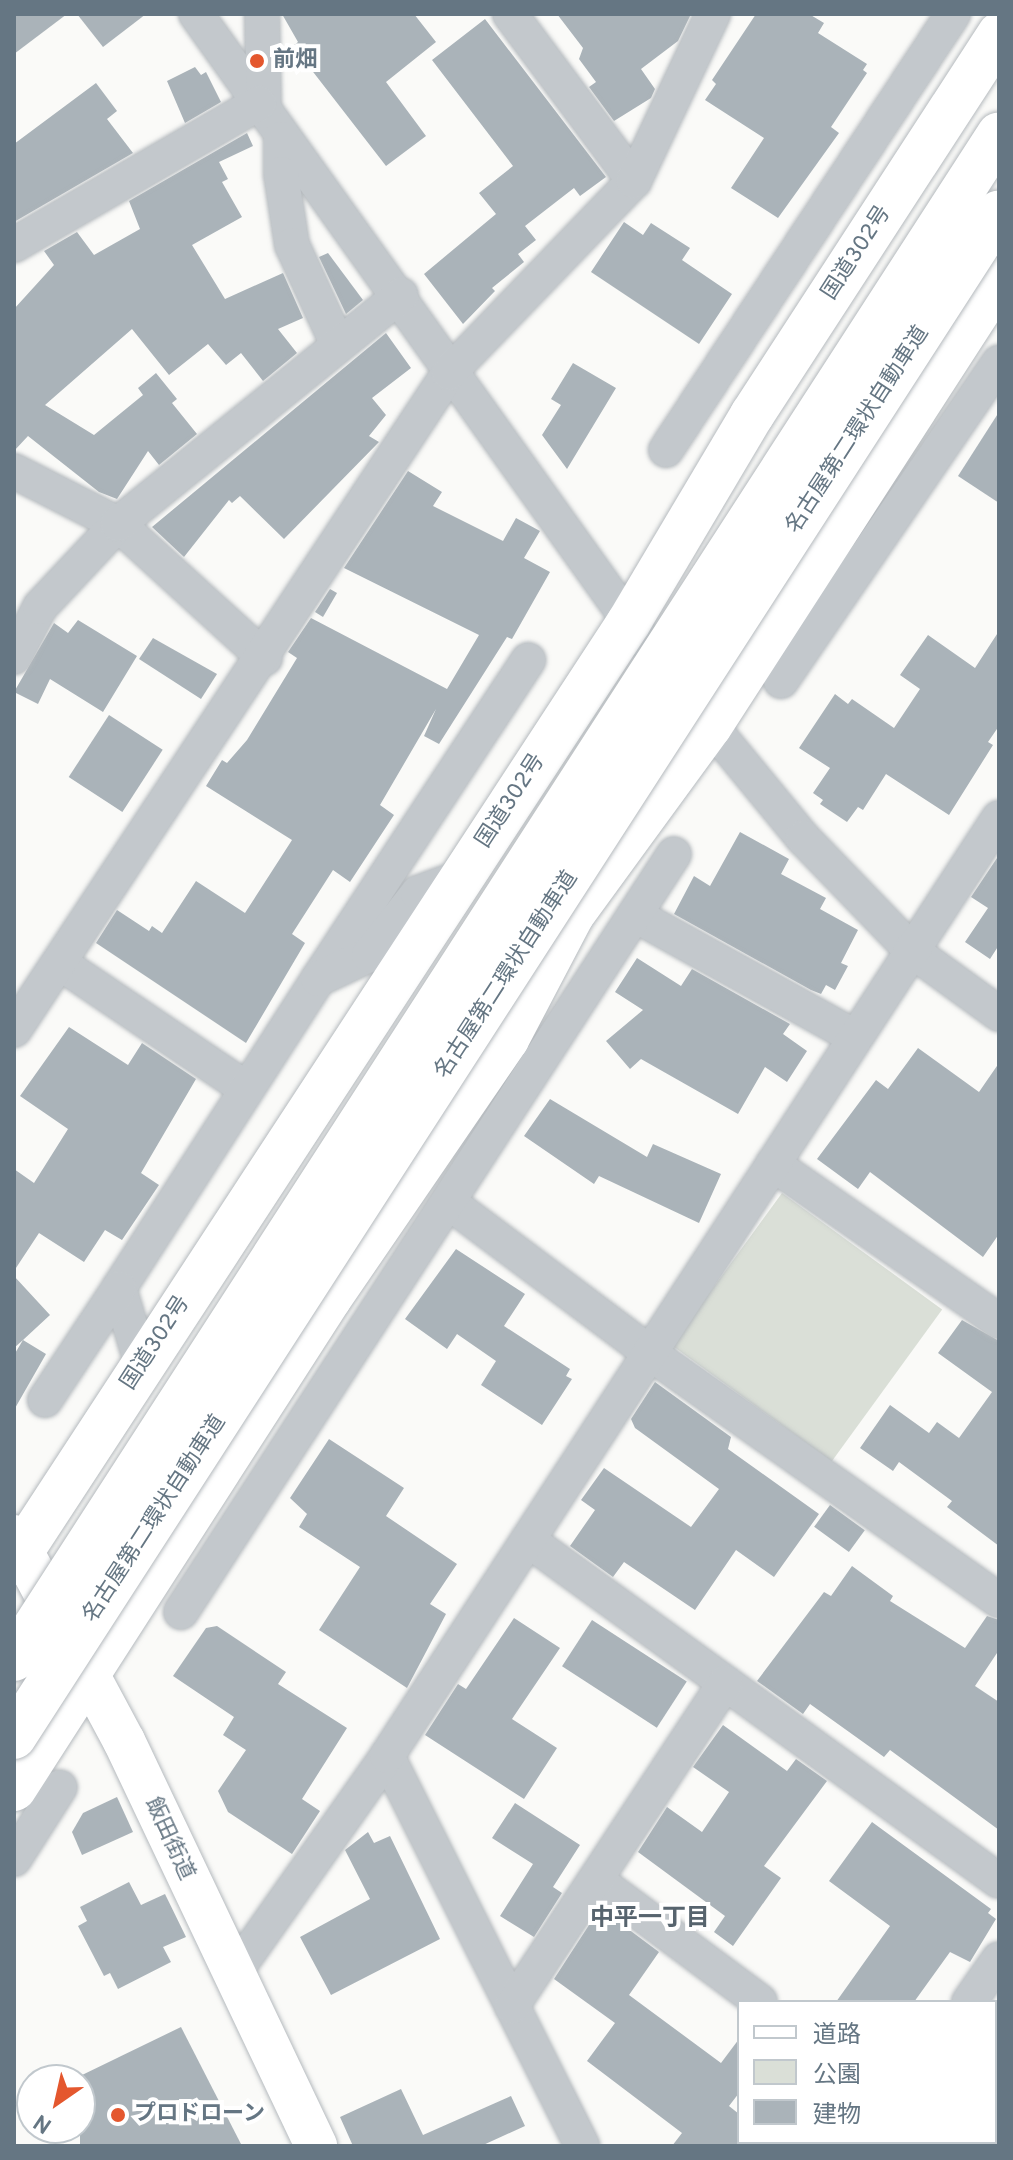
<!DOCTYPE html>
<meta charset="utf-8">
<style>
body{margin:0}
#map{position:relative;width:1013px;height:2160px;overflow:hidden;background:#fafaf8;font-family:Overpass,"Noto Sans JP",sans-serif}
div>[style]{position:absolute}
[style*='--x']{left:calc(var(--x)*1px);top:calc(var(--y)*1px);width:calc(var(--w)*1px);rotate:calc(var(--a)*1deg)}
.green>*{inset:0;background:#dadfd7;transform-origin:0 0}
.building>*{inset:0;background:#aab3b9;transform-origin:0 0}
.roads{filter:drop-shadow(0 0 2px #b5babe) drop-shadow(0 0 2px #b5babe)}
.minor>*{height:34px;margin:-17px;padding:0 17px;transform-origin:17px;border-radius:17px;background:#c3c8cc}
.major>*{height:42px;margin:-21px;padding:0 21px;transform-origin:21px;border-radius:21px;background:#fff}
.highway>*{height:44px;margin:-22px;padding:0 22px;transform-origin:22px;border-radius:22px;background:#fff}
.bridges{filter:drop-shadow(0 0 2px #b4b9bd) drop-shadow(0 0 2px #b4b9bd)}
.highway-bridge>*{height:44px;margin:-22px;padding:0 22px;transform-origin:22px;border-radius:22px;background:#fff}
.dots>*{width:22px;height:22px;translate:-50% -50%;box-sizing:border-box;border:4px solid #fff;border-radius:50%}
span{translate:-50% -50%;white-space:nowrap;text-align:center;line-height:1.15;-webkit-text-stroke:8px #fff;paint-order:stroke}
.poi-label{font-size:22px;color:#657683;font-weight:700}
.left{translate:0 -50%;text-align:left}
.street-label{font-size:22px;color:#657683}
.neighbourhood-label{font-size:24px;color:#57646e;font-weight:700}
.frame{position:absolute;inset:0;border:16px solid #657683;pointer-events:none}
.legend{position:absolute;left:737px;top:2000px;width:260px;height:144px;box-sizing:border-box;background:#fff;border:2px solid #c1c8cd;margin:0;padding:10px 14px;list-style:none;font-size:24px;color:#657683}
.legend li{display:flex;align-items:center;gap:16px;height:40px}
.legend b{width:40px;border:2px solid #c1c8cd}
.north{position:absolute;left:16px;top:2064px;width:80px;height:80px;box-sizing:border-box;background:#fff;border:2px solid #c1c8cd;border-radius:50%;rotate:214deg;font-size:22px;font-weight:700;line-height:32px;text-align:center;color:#657683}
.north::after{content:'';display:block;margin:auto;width:28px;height:36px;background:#e4572e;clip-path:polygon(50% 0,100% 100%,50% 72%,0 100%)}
</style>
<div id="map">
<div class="green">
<div style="left:782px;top:1193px;width:198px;height:188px;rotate:36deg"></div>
</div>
<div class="building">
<div style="clip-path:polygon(14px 14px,67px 14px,14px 54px)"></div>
<div style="clip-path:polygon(77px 14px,146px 14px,103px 47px)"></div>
<div style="clip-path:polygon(282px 14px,414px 14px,436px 42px,386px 82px,426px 136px,386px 166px,293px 46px,298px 42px)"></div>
<div style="clip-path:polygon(557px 14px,691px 14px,678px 41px,641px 69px,655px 89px,651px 98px,614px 121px,589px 87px,596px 82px,579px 59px,583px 48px)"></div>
<div style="clip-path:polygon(756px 14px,809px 14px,824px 23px,818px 33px,867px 64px,863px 70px,867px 73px,831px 127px,839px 133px,778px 218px,731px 188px,764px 138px,705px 100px,716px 84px,712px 80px)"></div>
<div style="clip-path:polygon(485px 19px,606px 177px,580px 196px,574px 188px,525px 226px,536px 240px,518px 254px,524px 262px,492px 288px,495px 291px,463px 324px,424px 274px,496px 214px,479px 193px,513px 166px,432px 60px)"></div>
<div style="clip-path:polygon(195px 67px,201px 75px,206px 72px,221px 102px,185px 123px,167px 81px)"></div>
<div style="clip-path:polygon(96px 83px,117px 111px,107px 119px,133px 153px,14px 222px,14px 144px)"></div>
<div style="clip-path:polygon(247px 133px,253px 146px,219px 162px,228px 179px,222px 182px,242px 217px,192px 245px,225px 299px,283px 273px,303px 318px,278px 329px,297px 353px,263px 381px,241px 353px,226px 365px,208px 344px,169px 375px,132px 329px,45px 405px,94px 435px,143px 395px,138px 388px,156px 373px,177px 399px,172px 403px,197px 434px,159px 465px,148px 451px,117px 499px,99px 492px,28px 436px,14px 451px,14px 309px,54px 265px,44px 251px,77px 232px,94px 255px,140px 229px,129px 201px)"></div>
<div style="clip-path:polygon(624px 222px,643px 235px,651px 223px,690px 248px,682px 260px,732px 294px,699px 344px,591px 272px)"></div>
<div style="clip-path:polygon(328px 253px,363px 300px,346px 314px,319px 257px)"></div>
<div style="clip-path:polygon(386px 333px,411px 368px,372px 398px,386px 415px,369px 436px,379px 442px,284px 539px,240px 496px,232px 503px,229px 500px,184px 557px,152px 527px)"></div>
<div style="clip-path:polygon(573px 363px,616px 388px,567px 469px,542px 435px,561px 405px,551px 399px)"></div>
<div style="clip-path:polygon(999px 412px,999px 503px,958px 476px)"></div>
<div style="clip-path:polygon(408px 471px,442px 492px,433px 506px,503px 541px,516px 518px,540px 531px,524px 558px,550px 572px,512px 639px,507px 637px,439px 744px,424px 736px,436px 709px,380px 805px,394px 815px,350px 882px,333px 870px,292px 934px,305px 943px,246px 1043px,96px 943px,117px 910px,149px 931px,152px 926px,162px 933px,196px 881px,245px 913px,292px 840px,206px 786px,222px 760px,227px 763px,247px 740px,297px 658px,288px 652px,311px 618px,447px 689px,479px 635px,344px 568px)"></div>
<div style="clip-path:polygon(330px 589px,337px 593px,323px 617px,315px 612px)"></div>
<div style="clip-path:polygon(78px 620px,137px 656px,103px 712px,50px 679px,38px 704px,14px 692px,54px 623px,68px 633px)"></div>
<div style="clip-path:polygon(999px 631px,999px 726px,988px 742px,993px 745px,949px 815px,886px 774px,863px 810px,858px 807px,847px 822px,820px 804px,823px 800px,813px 793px,830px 768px,799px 748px,835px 694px,848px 704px,852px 699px,894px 728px,920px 689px,900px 675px,928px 635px,975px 668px)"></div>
<div style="clip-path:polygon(153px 638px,217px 674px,201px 699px,139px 659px)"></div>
<div style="left:109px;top:715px;width:64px;height:74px;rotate:33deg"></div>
<div style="clip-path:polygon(740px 832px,789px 859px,781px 874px,826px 898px,820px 909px,858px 930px,841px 963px,848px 966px,835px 990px,826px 985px,821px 994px,811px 990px,674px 914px,694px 876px,710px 886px)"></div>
<div style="clip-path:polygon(999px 855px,999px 945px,990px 959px,965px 942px,988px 908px,971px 897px)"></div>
<div style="clip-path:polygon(637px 958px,681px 986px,692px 969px,790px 1024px,783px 1034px,807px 1051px,787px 1082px,765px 1067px,738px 1114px,641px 1059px,630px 1069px,606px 1041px,643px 1010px,615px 992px)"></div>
<div style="clip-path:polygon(69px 1027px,128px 1065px,142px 1043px,196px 1079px,141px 1173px,159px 1185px,122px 1240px,105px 1230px,84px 1262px,39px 1233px,14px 1271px,14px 1169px,34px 1183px,68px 1129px,20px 1096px)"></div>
<div style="clip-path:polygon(918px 1048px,979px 1092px,999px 1063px,999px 1234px,983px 1257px,870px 1172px,858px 1189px,817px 1159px,876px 1080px,888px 1089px)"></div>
<div style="clip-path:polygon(550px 1099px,647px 1157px,653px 1144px,721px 1174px,699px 1223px,599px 1176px,594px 1184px,524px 1136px)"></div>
<div style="clip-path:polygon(456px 1249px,525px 1294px,504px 1326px,570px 1369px,566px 1376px,572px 1379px,542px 1425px,481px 1385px,496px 1361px,457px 1334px,447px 1349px,405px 1319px)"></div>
<div style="clip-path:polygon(14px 1276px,50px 1315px,23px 1340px,46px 1354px,14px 1410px,14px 1355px,23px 1340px,14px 1348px)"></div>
<div style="clip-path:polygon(962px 1320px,999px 1341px,999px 1546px,947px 1507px,952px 1501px,899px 1462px,893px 1471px,860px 1448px,890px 1405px,929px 1433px,937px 1422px,959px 1438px,992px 1392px,938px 1353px)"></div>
<div style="clip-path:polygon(655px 1382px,731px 1437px,728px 1449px,819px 1514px,774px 1577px,736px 1550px,695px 1610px,624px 1562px,613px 1577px,570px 1546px,595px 1510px,581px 1500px,604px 1468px,691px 1527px,719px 1489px,635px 1428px,631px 1419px)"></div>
<div style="clip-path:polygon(329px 1439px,404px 1488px,386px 1516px,457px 1564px,430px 1604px,446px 1614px,407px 1688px,319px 1630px,360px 1567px,299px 1527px,307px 1514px,290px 1498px)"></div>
<div style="left:830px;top:1505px;width:43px;height:27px;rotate:36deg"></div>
<div style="clip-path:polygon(852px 1566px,893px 1596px,890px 1601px,965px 1648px,987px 1616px,999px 1620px,999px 1650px,975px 1686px,999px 1702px,999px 1830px,890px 1750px,884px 1757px,810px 1704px,803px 1714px,757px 1681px,824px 1592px,831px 1596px)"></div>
<div style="clip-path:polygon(514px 1618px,560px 1648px,512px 1719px,557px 1748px,524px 1799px,425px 1735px,458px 1684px,466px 1689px)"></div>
<div style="left:592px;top:1620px;width:113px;height:55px;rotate:33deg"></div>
<div style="clip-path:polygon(217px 1626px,286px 1672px,278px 1684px,347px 1728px,302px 1799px,320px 1811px,292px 1854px,228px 1812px,218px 1791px,246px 1750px,223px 1735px,234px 1717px,173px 1676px,206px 1628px)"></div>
<div style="clip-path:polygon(723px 1725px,787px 1771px,796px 1759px,827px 1781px,764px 1866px,781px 1878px,733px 1946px,714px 1932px,725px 1916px,638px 1852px,667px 1807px,702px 1832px,729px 1792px,693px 1767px)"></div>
<div style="clip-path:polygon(117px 1797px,133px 1832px,82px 1855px,72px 1832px,83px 1813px)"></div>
<div style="clip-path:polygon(515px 1803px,580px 1845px,553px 1887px,562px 1893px,534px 1937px,500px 1916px,533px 1864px,492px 1838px)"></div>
<div style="clip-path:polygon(872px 1822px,991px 1909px,988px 1913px,996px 1919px,970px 1962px,950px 1952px,914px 2002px,836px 2002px,890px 1926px,829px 1881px)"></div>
<div style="clip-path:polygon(368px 1832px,374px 1843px,390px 1836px,440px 1939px,331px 1995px,300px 1937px,370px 1899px,345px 1850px)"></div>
<div style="clip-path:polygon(129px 1882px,141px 1905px,165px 1894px,186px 1937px,163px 1947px,171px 1962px,118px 1989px,110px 1973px,104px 1976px,78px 1926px,87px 1921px,80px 1907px)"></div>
<div style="clip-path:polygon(600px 1908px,659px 1952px,629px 1995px,721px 2063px,739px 2039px,739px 2093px,729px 2106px,739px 2114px,739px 2146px,672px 2146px,682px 2133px,587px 2061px,615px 2023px,554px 1979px)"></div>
<div style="clip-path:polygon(181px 2027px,242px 2146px,80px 2146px,80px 2076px)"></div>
<div style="clip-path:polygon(401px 2089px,423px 2135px,511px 2096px,525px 2126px,481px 2146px,353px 2146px,340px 2117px)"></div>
</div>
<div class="roads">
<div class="minor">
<div style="--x:196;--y:14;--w:768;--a:54.49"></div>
<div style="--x:262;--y:14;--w:97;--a:88.8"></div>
<div style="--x:510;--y:14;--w:208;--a:53.4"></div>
<div style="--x:281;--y:139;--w:35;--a:90"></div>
<div style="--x:281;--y:174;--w:72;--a:81.2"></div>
<div style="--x:292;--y:245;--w:110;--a:65.3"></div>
<div style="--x:14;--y:245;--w:283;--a:-30.1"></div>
<div style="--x:666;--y:450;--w:522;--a:-56.64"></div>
<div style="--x:14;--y:471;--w:117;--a:27"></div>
<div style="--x:118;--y:524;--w:199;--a:42.4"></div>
<div style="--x:14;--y:657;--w:56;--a:-62.5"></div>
<div style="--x:40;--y:607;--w:114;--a:-46.8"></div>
<div style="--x:118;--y:524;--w:364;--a:-39"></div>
<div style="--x:781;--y:681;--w:386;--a:-55.6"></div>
<div style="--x:697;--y:709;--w:167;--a:50.6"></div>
<div style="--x:803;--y:838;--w:156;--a:46"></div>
<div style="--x:911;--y:950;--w:109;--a:36"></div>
<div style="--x:635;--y:915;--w:252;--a:29"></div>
<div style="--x:60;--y:963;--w:225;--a:34"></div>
<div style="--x:318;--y:979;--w:382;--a:-56.6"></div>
<div style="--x:14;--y:1030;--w:788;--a:-56.49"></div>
<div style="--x:449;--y:373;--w:267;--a:-46.1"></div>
<div style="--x:634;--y:181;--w:185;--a:-64.7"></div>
<div style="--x:773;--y:1164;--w:275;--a:34.8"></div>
<div style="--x:450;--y:1203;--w:251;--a:36.9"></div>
<div style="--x:651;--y:1354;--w:426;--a:35.3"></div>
<div style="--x:142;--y:1365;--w:80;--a:-106.6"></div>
<div style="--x:119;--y:1288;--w:368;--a:-57.2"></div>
<div style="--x:318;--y:979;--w:56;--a:-25.2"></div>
<div style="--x:369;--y:955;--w:79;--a:-51.7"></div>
<div style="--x:418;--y:893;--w:46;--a:-20.4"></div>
<div style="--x:45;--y:1400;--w:134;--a:-56.5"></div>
<div style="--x:528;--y:1540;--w:581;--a:35.9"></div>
<div style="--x:181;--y:1612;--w:904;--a:-56.96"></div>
<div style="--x:387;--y:1756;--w:436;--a:63.4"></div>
<div style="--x:14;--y:1859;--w:85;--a:-57.4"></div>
<div style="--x:596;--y:1880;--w:204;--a:36.6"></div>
<div style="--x:232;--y:1976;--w:269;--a:-54.8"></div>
<div style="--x:387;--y:1756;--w:1120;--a:-56.88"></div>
<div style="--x:969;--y:2002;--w:52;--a:-55.1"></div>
<div style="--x:512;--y:2006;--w:387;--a:-56.6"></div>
<div style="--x:870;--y:2146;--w:5;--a:-53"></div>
</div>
<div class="major">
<div style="--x:14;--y:1536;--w:233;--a:61.8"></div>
<div style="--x:124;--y:1741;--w:448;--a:64.6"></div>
</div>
<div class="highway">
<div style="--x:14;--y:1563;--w:1124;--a:-56.83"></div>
<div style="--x:629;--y:622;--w:241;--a:-59.3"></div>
<div style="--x:752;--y:415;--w:454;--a:-57"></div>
<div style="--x:14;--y:1789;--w:583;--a:-57.26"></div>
<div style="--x:329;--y:1299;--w:315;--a:-55.6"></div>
<div style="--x:507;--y:1039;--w:140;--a:-62.3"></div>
<div style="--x:572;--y:915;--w:234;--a:-53.9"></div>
<div style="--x:710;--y:726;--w:532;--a:-57.12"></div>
</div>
</div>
<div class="bridges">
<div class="highway-bridge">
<div style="--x:14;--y:1659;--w:1815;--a:-57.14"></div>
<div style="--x:14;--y:1737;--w:1815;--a:-57.14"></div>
</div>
</div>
<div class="dots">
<div style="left:257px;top:61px;background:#e4572e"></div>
<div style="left:118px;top:2115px;background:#e4572e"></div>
</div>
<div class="poi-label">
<span class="left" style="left:273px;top:61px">前畑</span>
<span class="left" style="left:134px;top:2115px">プロドローン</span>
</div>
<div class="street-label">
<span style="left:857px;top:253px;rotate:-57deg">国道302号</span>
<span style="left:858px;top:430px;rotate:-57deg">名古屋第二環状自動車道</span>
<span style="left:511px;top:801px;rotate:-57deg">国道302号</span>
<span style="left:507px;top:975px;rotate:-57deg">名古屋第二環状自動車道</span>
<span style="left:156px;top:1343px;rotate:-57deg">国道302号</span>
<span style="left:155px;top:1519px;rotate:-57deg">名古屋第二環状自動車道</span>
<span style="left:169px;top:1839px;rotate:65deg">飯田街道</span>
</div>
<div class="neighbourhood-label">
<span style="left:650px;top:1920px">中平一丁目</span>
</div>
<div class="frame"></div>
<ul class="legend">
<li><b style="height:10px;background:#fff"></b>道路</li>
<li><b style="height:22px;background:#dadfd7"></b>公園</li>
<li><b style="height:22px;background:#aab3b9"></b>建物</li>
</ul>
<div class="north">N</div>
</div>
